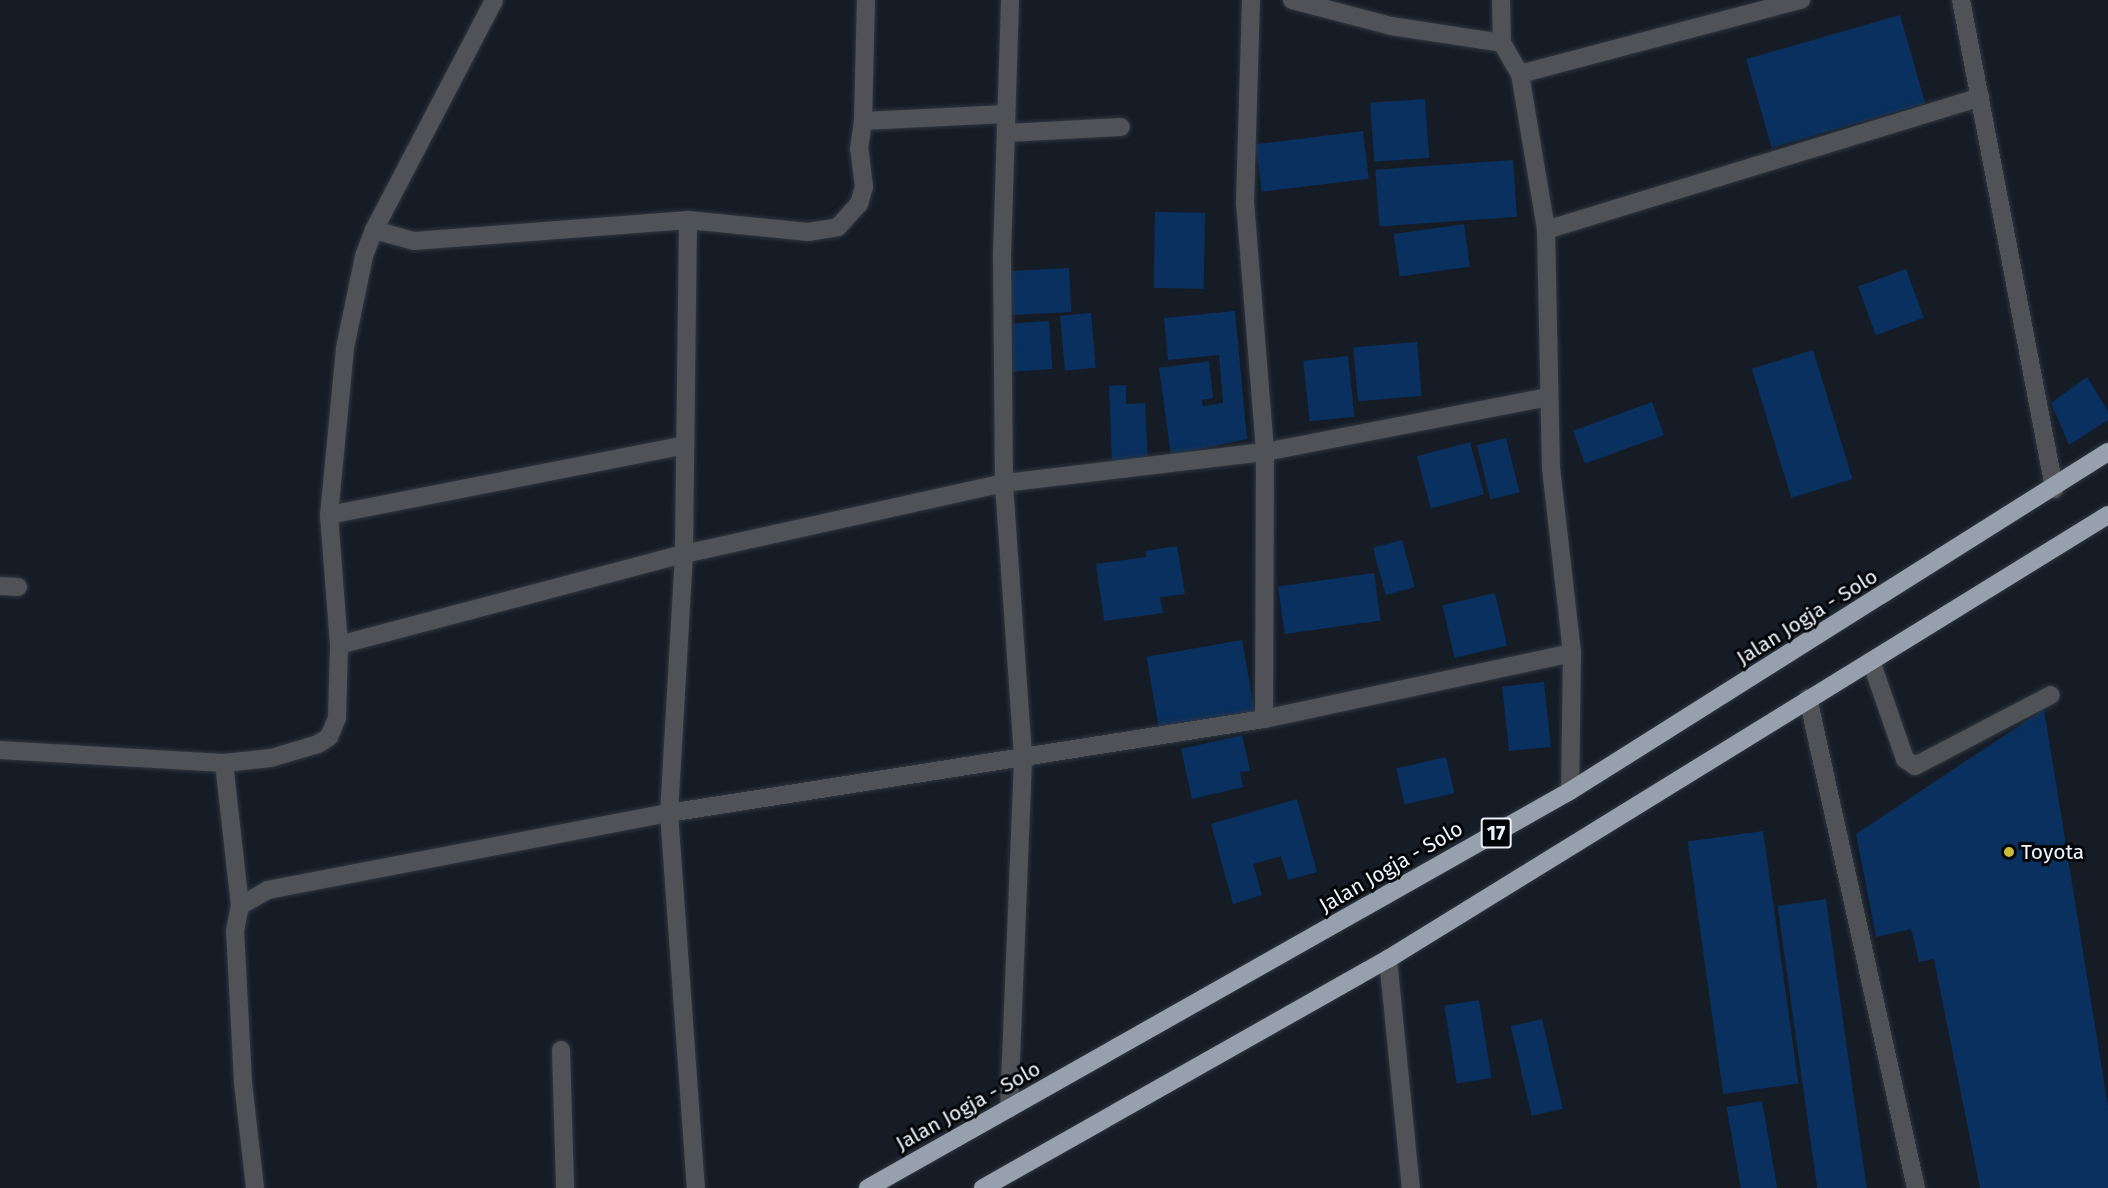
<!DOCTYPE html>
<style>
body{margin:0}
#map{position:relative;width:2108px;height:1188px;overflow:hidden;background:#151c26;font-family:"Fira Sans",sans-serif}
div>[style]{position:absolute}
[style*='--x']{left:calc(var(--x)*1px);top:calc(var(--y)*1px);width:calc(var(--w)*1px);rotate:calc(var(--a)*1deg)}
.building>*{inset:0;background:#0a305f;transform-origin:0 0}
.roads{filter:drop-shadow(0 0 2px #2f363f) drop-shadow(0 0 2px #2f363f)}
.lane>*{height:18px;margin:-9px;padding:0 9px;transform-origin:9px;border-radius:9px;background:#4f5358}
.street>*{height:18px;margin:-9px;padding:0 9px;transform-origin:9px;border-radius:9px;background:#4f5358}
.highway>*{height:18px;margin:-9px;padding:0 9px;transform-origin:9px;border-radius:9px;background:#97a1ae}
.dots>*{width:16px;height:16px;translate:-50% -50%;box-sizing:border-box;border:3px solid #04070a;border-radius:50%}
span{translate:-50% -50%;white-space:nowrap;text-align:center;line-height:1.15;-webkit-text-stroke:6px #04070a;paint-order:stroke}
.shield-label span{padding:2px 4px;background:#04070a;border:2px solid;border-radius:4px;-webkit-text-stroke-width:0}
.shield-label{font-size:20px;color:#eef3fa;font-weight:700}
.street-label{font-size:21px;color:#eef3fa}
.poi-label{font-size:21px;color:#eef3fa}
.left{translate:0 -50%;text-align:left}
</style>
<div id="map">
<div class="building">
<div style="left:1900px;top:15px;width:92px;height:160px;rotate:74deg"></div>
<div style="left:1425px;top:99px;width:59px;height:55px;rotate:86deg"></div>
<div style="left:1363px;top:131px;width:48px;height:108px;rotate:83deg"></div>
<div style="left:1513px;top:160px;width:57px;height:138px;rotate:86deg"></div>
<div style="left:1155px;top:212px;width:50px;height:76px;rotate:1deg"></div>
<div style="left:1464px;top:224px;width:43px;height:71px;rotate:82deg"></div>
<div style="left:1069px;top:268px;width:44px;height:66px;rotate:87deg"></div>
<div style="left:1906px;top:269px;width:52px;height:51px;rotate:70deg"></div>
<div style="clip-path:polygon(1235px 311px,1247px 439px,1171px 455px,1159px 368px,1209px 361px,1213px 398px,1202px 400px,1203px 406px,1223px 403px,1219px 355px,1168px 360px,1164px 318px)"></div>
<div style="left:1091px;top:313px;width:55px;height:31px;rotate:85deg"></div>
<div style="left:1049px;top:321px;width:48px;height:44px;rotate:86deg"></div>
<div style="left:1417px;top:342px;width:54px;height:64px;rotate:85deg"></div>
<div style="left:1813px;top:350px;width:135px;height:64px;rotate:73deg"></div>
<div style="left:1348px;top:356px;width:61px;height:45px;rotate:84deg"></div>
<div style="clip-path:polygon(2087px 377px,2108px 411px,2108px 420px,2069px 445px,2051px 403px)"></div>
<div style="clip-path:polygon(1126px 385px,1126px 404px,1145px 403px,1148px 461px,1112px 462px,1109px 386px)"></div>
<div style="left:1652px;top:402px;width:35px;height:84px;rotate:70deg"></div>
<div style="left:1506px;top:438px;width:56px;height:30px;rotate:76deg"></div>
<div style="left:1470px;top:442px;width:54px;height:55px;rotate:75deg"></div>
<div style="left:1402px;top:540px;width:49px;height:30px;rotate:75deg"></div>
<div style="clip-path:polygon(1177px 546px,1185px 594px,1160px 597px,1163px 613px,1104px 621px,1096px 564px,1147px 557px,1145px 551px)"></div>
<div style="left:1374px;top:573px;width:48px;height:97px;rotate:82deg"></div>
<div style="left:1495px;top:593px;width:54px;height:54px;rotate:77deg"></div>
<div style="left:1242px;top:640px;width:73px;height:97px;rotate:80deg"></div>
<div style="left:1544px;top:682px;width:65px;height:42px;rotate:84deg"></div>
<div style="clip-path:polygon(2044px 709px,2108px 1107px,2108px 1188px,1980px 1188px,1934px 959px,1919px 962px,1911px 929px,1876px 937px,1856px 834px)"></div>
<div style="clip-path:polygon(1242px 735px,1250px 771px,1240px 772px,1243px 787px,1192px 799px,1181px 749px)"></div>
<div style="left:1446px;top:757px;width:37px;height:51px;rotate:77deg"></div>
<div style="clip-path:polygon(1297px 799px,1317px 872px,1288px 880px,1281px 856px,1253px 864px,1262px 895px,1233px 904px,1211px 824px)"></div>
<div style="left:1763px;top:831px;width:255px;height:76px;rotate:82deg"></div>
<div style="left:1826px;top:899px;width:292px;height:49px;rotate:82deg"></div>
<div style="left:1479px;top:1000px;width:79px;height:35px;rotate:81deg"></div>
<div style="left:1542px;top:1019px;width:92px;height:32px;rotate:77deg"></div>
<div style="left:1762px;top:1101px;width:88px;height:36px;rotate:80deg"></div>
</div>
<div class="roads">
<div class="lane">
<div style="--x:0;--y:586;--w:18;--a:3"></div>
<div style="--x:1871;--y:661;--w:104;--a:70.9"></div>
<div style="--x:1905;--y:759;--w:12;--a:35"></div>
<div style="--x:1915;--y:766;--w:153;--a:-27.6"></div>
<div style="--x:1808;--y:698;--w:502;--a:77.57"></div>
</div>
<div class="street">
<div style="--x:1251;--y:0;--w:202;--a:91.7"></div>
<div style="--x:1245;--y:202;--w:251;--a:85.4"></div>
<div style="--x:1265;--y:452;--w:267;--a:90.2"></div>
<div style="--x:1292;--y:0;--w:102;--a:14.7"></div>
<div style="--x:1391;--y:26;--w:112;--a:8.7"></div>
<div style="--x:1501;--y:0;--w:43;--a:88.7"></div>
<div style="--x:1502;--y:43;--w:36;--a:60"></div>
<div style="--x:1520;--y:74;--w:158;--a:80.5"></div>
<div style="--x:1546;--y:230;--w:238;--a:88.8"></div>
<div style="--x:1551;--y:468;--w:186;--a:83.5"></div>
<div style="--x:1572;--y:653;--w:138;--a:90.8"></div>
<div style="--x:1961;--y:0;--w:498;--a:79.2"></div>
<div style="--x:1520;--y:74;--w:291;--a:-14.8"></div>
<div style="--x:863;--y:121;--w:121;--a:-88.6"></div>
<div style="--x:1006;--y:133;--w:115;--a:-3"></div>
<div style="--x:688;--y:220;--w:334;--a:90.7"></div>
<div style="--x:684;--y:554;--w:259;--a:93.3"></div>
<div style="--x:669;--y:813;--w:376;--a:85.9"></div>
<div style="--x:374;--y:230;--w:259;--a:-62.4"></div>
<div style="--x:1546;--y:230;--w:454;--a:-17"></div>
<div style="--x:329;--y:515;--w:363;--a:-11.1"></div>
<div style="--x:339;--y:645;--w:357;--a:-14.8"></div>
<div style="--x:684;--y:554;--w:328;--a:-12.5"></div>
<div style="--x:1004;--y:483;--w:263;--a:-6.8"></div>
<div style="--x:1265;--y:452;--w:288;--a:-11"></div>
<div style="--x:0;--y:750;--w:224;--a:3.3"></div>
<div style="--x:224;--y:763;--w:47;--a:-6.1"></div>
<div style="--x:271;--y:758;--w:49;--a:-16.6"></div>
<div style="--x:318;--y:744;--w:13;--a:-32"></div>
<div style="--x:329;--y:737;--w:21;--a:-67"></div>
<div style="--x:337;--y:718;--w:73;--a:-88.4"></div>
<div style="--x:339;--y:645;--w:130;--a:-94.4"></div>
<div style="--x:329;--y:515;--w:168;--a:-84.5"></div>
<div style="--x:345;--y:348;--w:94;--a:-78.3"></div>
<div style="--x:364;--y:256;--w:28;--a:-69"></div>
<div style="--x:374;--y:230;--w:41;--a:15.4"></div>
<div style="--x:414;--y:241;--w:275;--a:-4.4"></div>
<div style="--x:688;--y:220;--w:121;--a:5.7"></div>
<div style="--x:808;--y:232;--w:30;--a:-9"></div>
<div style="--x:838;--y:227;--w:31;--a:-48"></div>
<div style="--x:859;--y:204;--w:18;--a:-74"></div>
<div style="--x:864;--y:187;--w:38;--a:-97"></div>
<div style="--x:859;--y:149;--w:28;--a:-82"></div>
<div style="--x:863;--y:121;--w:143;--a:-2.8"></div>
<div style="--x:224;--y:763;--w:144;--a:83.6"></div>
<div style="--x:1388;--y:959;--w:230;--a:84.3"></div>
<div style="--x:561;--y:1050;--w:138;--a:88.3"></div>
<div style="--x:1009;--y:1109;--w:353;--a:-87.7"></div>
<div style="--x:1023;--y:756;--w:274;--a:-94"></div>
<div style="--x:1004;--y:483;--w:228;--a:-90.5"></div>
<div style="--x:1002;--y:255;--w:255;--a:-88.2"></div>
<div style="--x:255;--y:1188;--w:107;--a:-96.5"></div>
<div style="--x:243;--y:1082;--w:151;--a:-93"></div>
<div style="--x:235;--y:931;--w:25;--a:-79"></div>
<div style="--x:240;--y:906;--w:32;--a:-30"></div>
<div style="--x:268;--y:890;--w:408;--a:-10.9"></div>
<div style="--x:669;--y:813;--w:602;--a:-8.98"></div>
<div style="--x:1264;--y:719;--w:315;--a:-12.1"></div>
</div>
<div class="highway">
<div style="--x:868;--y:1188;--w:806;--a:-29.49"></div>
<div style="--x:1570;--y:791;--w:636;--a:-32.22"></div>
<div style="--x:983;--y:1188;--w:465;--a:-29.5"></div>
<div style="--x:1388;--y:959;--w:846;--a:-31.66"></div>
</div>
</div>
<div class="dots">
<div style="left:2009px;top:852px;background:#c9ba3a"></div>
</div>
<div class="shield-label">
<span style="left:1496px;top:833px">17</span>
</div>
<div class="street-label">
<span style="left:1807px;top:617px;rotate:-32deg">Jalan Jogja - Solo</span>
<span style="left:1391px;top:867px;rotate:-30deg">Jalan Jogja - Solo</span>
<span style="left:968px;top:1106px;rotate:-29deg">Jalan Jogja - Solo</span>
</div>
<div class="poi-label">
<span class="left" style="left:2021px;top:852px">Toyota</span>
</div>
</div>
